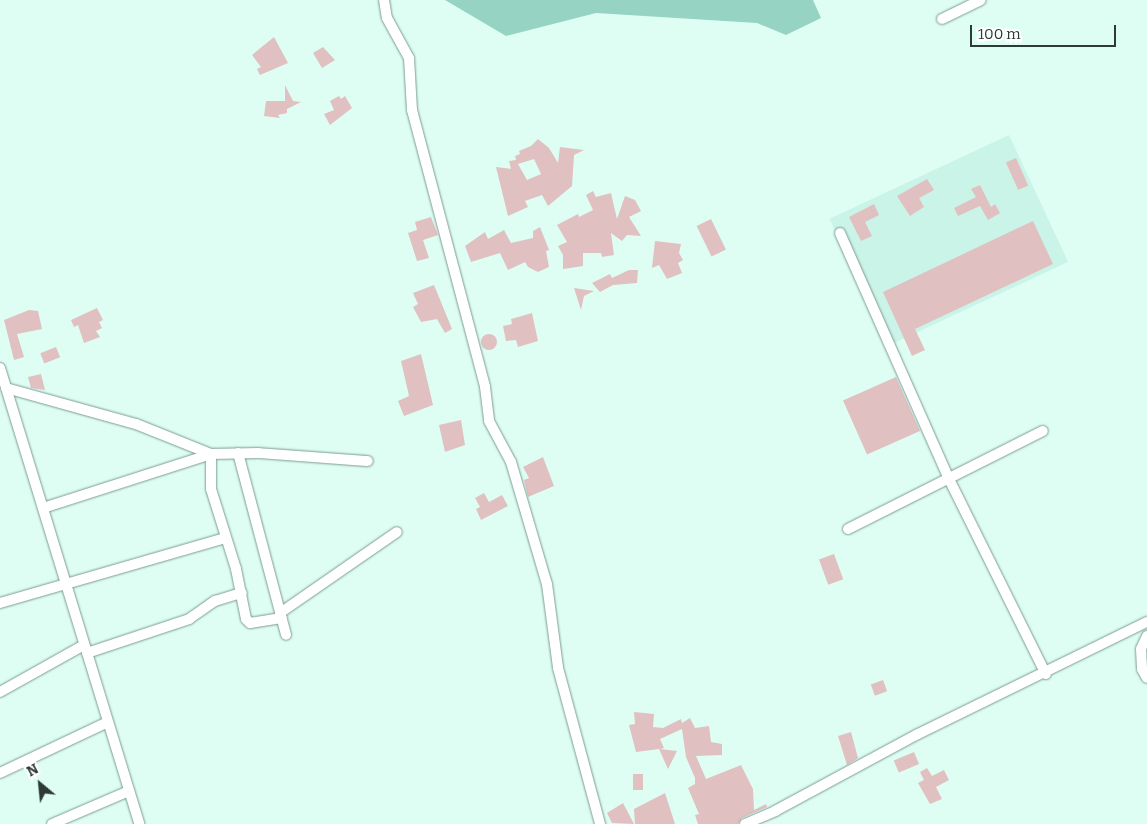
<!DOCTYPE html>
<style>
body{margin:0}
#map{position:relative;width:1147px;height:824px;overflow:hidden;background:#defef4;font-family:Bitter,serif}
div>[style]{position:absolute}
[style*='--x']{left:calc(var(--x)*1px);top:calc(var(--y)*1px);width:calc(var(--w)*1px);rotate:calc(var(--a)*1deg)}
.built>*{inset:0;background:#caf4e8;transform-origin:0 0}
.green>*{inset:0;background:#96d3c2}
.building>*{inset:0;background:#e0c0c0;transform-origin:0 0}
.round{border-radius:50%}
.roads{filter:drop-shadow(0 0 1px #7d9b92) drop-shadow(0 0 1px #7d9b92)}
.street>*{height:10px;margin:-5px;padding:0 5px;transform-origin:5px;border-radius:5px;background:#fff}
span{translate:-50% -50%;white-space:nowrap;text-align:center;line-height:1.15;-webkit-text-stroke:4px #fff;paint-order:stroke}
.north{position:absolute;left:15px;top:759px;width:50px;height:50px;-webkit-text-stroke:4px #fff;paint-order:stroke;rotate:332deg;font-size:14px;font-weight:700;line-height:20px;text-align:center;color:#2d3a36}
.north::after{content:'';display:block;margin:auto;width:18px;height:22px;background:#2d3a36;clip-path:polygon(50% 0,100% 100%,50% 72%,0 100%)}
.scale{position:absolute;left:970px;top:25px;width:146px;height:22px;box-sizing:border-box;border:2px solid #2d3a36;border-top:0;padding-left:6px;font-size:15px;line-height:18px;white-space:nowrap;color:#2d3a36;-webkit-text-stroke:4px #fff;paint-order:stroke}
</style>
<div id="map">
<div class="built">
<div style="left:1009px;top:135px;width:140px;height:198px;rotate:65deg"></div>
</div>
<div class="green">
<div style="clip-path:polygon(445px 0,813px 0,821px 18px,786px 35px,757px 23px,596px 13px,506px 36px)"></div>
</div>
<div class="building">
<div style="clip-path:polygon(274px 37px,288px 63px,260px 75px,257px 69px,261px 67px,252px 55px)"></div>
<div style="clip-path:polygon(323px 47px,335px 60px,322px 68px,313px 53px)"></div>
<div style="clip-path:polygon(285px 85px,293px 101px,301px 102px,287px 109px,287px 113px,278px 115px,280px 118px,264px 116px,266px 101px,285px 101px)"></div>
<div style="clip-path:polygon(339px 96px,341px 99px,345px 96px,352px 108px,330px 125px,324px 114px,334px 110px,330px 101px)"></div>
<div style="clip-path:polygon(evenodd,538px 139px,549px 148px,558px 163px,560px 147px,584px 150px,574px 155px,572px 186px,548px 206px,542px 195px,525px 201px,528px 207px,508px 216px,496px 167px,511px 169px,509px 161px,516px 160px,515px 156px,520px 154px,519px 151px,531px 146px,538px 139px,534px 159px,541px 174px,527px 180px,518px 164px,534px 159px)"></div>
<div style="left:1016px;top:158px;width:30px;height:11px;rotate:66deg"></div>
<div style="clip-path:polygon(927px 179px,934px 190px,919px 198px,924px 207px,910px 216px,897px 196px)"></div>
<div style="clip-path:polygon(980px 185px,991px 207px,995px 204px,1000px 213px,988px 220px,980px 206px,958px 216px,954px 208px,976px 197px,971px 189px)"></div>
<div style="clip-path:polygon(593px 191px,596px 197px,611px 193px,617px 219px,625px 196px,635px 200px,641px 211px,629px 217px,641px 236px,627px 235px,622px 241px,611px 233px,614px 255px,602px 257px,601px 253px,583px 253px,583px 266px,563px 269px,563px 255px,558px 246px,567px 242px,557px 225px,578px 214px,579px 217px,593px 210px,586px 195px)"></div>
<div style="clip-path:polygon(874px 204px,879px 215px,865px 222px,872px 236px,861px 241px,849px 217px)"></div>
<div style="clip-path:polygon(431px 217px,438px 235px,423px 240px,429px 258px,417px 261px,408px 233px,417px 230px,415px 222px)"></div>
<div style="left:711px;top:219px;width:34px;height:16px;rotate:64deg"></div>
<div style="clip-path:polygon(1033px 221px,1053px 264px,915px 329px,925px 350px,912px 356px,883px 292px)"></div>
<div style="clip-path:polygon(540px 227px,549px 250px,546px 251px,549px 267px,538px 272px,528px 267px,525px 262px,508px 270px,500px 253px,471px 262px,465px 246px,485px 232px,488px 239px,504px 230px,511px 243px,533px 238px,533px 231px)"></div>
<div style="clip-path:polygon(655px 241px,681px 244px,679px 253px,683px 260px,678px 263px,682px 273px,667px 279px,659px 265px,652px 268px)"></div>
<div style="clip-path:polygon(629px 270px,638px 270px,637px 283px,613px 285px,600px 292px,592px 283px,610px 274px,612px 278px)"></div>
<div style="clip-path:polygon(434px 285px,452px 329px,445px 333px,437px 319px,421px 322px,413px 307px,418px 304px,413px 293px)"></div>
<div style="clip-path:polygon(574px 288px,594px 291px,584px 296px,581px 310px)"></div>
<div style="clip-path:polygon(97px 308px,103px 320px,99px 322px,102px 328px,96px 331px,100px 337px,84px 343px,78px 325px,74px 327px,71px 320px)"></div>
<div style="clip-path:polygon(29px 310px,38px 311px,42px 329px,17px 334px,24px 357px,14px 360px,4px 320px)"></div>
<div style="clip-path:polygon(532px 313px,538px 341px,518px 347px,516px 340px,506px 341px,503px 326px,512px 324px,511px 319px)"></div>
<div class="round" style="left:481px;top:334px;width:16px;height:16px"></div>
<div style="left:56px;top:347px;width:11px;height:17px;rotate:68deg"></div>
<div style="clip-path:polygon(421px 354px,433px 405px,404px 416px,398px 401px,409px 396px,401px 361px)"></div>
<div style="clip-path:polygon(41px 374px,45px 390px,31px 388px,28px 377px)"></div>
<div style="left:896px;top:377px;width:59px;height:58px;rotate:66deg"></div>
<div style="clip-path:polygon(461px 420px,465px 445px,445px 452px,439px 425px)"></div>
<div style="clip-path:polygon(543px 457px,554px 486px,528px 497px,524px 480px,529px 478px,523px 467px)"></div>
<div style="clip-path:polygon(484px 493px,489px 502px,502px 495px,508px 506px,481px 520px,476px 509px,480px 507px,475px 498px)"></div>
<div style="left:834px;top:554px;width:27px;height:16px;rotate:70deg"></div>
<div style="left:883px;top:680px;width:12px;height:13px;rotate:70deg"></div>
<div style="clip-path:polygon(634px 712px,654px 714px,653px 727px,663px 728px,681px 719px,682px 723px,690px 718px,695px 728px,709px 726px,711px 742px,722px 744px,722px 755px,696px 756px,706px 779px,741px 765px,753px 789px,754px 810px,766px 804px,767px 807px,742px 818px,738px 824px,698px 824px,695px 815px,699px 814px,688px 788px,695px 784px,695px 778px,686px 757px,682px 729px,660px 739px,664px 748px,660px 749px,677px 751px,668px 769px,659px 749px,636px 752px,629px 725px,635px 724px)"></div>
<div style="clip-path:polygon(851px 732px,858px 758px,847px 765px,838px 736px)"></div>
<div style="left:914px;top:752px;width:13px;height:22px;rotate:67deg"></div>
<div style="clip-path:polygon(927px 768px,932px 776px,944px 770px,949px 780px,936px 787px,942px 799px,930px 804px,918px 783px,924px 780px,920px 772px)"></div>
<div style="left:633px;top:774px;width:10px;height:16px"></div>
<div style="clip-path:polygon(665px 793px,675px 824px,635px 824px,634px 809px)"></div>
<div style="clip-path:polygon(623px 803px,634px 824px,612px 823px,607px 813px)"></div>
</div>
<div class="roads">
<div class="street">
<div style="--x:384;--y:0;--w:18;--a:81"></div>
<div style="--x:387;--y:18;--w:46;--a:61.2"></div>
<div style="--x:409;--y:58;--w:52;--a:86.7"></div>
<div style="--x:412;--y:110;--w:286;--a:75.2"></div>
<div style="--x:485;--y:387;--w:34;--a:83"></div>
<div style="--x:489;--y:421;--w:47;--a:61.8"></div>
<div style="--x:511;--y:462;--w:127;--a:73.6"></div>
<div style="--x:547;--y:584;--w:85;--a:82.5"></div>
<div style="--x:558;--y:668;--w:162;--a:74.9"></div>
<div style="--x:942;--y:19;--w:43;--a:-26"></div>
<div style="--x:840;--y:233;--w:267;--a:66.1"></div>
<div style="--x:948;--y:477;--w:220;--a:63.6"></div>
<div style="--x:0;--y:368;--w:477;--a:73"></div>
<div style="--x:6;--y:388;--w:135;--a:15.5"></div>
<div style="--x:136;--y:424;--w:81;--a:21.8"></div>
<div style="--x:211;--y:454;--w:35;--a:90"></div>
<div style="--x:211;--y:489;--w:84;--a:72.6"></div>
<div style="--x:236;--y:569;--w:51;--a:78.7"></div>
<div style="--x:246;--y:619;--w:6;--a:45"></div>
<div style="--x:250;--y:623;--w:32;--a:-9"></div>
<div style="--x:238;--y:453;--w:188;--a:75.2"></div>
<div style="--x:43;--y:508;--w:176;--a:-17.8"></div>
<div style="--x:211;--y:454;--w:47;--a:-1.2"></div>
<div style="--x:258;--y:453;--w:110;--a:4.2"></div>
<div style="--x:848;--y:529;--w:218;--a:-26.7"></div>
<div style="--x:0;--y:603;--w:234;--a:-16.1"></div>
<div style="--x:280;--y:613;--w:142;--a:-34.7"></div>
<div style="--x:1147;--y:636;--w:14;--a:115"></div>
<div style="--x:1141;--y:649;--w:20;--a:87"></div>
<div style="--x:1142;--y:669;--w:10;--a:61"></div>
<div style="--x:87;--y:653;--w:108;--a:-18.4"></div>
<div style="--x:189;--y:619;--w:32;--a:-35"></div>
<div style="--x:215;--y:601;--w:28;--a:-17"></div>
<div style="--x:0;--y:692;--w:96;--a:-29.2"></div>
<div style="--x:0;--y:773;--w:119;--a:-25.3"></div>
<div style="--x:52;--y:824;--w:84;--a:-23.2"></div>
<div style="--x:745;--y:824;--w:33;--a:-23"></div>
<div style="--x:775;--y:811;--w:162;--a:-28.3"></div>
<div style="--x:918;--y:734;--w:255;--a:-26.1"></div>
</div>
</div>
<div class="north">N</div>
<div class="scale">100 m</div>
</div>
